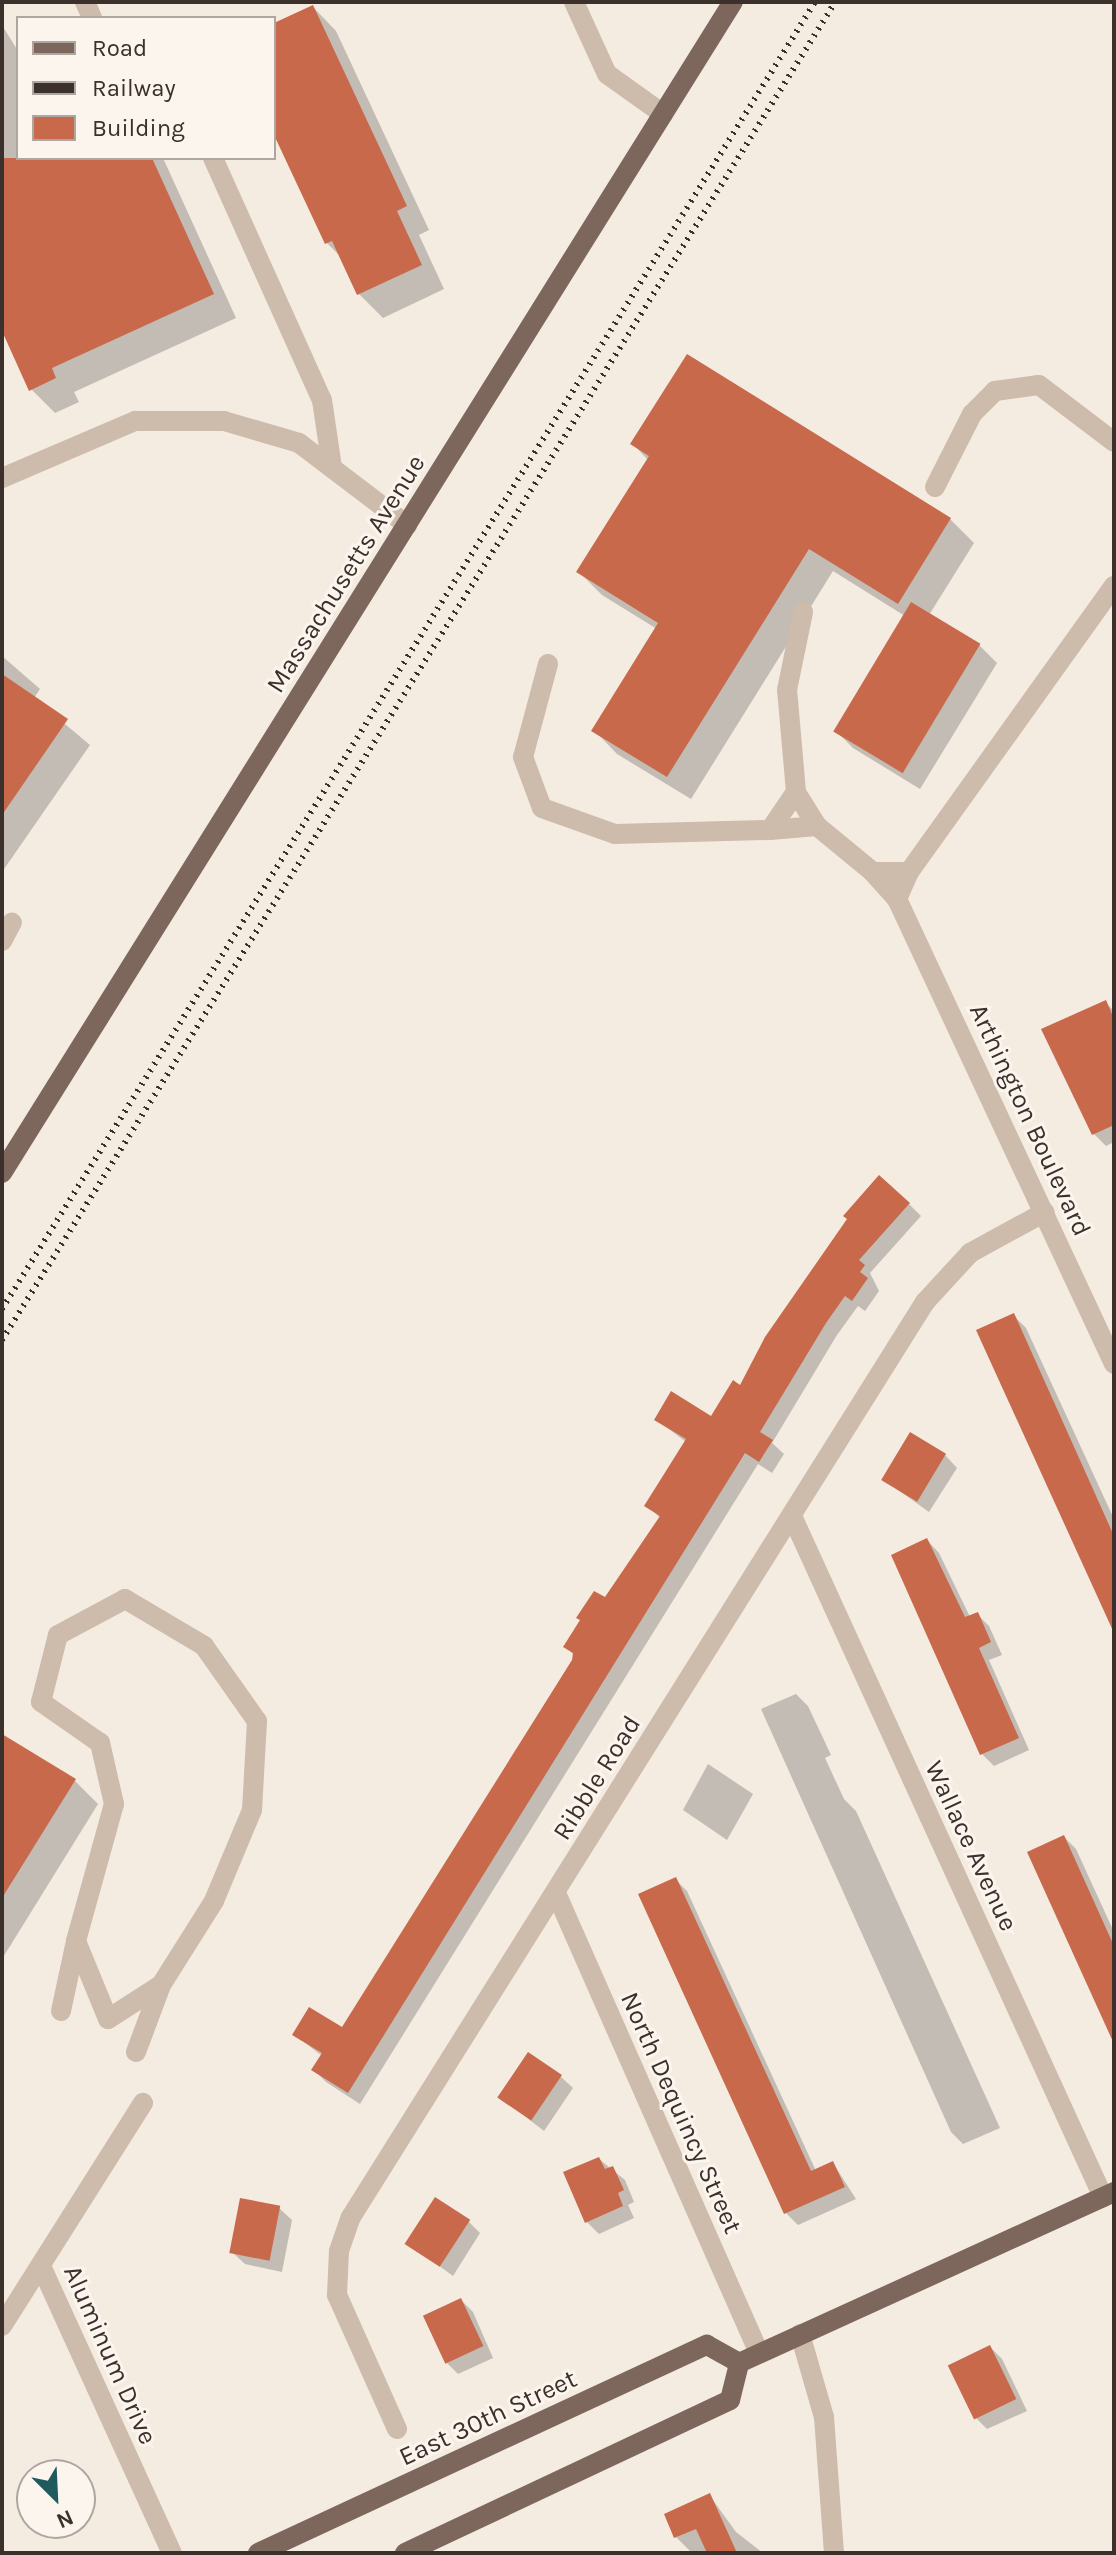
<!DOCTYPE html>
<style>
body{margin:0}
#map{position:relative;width:1116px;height:2555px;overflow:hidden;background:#f4ebe1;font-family:Karla,sans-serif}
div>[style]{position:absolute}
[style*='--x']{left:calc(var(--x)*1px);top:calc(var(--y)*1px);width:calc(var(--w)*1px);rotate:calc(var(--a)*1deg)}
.shadow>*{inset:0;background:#0003}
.building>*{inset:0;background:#c8694b;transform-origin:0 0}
.minor>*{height:20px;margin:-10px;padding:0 10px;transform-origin:10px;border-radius:10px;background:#cdbbac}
.major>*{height:20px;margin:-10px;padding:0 10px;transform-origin:10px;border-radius:10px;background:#7d675c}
.rail>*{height:6px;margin-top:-3px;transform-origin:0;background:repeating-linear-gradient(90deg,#3b302b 0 2px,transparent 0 8px)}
span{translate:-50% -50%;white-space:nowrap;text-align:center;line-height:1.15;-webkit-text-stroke:6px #fbf5ee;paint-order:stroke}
.street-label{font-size:26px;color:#3b302b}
.frame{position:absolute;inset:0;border:4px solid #3b302b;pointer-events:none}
.legend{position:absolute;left:16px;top:16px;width:260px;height:144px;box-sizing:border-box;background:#fbf5ee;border:2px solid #aea6a0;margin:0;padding:10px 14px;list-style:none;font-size:24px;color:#3b302b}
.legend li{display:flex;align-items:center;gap:16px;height:40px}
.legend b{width:40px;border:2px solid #aea6a0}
.north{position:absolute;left:16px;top:2459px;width:80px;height:80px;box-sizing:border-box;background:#fbf5ee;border:2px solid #aea6a0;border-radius:50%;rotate:156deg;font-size:22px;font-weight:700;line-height:32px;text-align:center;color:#3b302b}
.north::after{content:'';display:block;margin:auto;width:28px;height:36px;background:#1f5a5e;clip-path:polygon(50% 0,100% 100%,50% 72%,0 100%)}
</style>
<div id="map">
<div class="shadow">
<div style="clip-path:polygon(313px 7px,336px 31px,429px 230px,419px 235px,444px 289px,383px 318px,359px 294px,343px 259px,327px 243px,274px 130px,274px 25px)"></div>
<div style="clip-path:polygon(2px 25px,18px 51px,18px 158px,163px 158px,236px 318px,74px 392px,79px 402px,55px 413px,31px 389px,2px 326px)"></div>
<div style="clip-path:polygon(633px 444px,950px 519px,974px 543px,929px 615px,979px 645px,997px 663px,920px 789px,853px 748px,835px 730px,905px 616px,833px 571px,691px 799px,617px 754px,594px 730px,657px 629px,602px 595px,579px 572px,648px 460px)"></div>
<div style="clip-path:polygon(2px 656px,40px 689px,34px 698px,90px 745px,2px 872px)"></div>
<div style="clip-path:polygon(1105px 1002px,1114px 1011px,1114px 1142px,1106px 1146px,1094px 1134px)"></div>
<div style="clip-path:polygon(909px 1204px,921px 1216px,870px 1273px,879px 1291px,865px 1311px,858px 1306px,837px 1335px,772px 1443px,784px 1454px,772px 1473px,758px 1464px,360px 2104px,326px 2082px,314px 2070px,322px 2056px,295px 2035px,343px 2030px,575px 1656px,566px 1647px,606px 1600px,660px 1518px,647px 1505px,686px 1442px,657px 1420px,711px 1419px)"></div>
<div style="clip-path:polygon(1014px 1316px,1026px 1328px,1114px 1519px,1114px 1624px)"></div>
<div style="clip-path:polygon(945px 1455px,957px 1468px,929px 1512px,884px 1480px)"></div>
<div style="clip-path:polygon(927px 1540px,939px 1553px,970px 1617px,977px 1614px,989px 1626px,1002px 1655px,989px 1660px,1029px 1750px,994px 1766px,982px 1754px)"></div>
<div style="clip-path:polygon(796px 1694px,808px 1706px,831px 1755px,825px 1758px,844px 1799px,856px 1811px,1000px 2128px,963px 2144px,951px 2132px,761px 1709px)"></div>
<div style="clip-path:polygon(2px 1736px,75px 1781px,98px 1804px,2px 1959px)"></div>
<div style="clip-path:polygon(708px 1764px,753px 1794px,727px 1840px,683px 1810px)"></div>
<div style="clip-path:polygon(1064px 1837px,1076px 1849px,1114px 1932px,1114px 2039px)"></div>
<div style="clip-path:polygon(675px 1879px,687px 1891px,816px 2171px,833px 2163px,856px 2199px,798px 2225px,786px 2213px)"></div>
<div style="clip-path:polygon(560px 2076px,573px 2088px,544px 2131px,500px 2097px)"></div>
<div style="clip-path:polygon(599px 2159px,625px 2180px,634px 2202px,628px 2205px,634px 2218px,599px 2234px,587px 2222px)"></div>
<div style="clip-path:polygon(279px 2208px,292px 2220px,282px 2272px,245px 2264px,232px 2252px)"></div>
<div style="clip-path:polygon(468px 2221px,480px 2233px,453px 2276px,408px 2243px)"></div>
<div style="clip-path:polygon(461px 2300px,473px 2312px,493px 2358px,458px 2374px,446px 2362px)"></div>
<div style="clip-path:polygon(990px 2347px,1002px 2359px,1027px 2411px,987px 2429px,975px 2417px)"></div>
<div style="clip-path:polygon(710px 2496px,736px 2532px,763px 2553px,692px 2553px,676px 2537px)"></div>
</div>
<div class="building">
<div style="clip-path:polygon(313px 5px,407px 206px,397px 211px,422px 265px,357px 295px,332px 241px,325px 244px,274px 135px,274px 23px)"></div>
<div style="clip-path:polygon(2px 158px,152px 158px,214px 294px,52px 368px,56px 378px,29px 391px,2px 331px)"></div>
<div style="clip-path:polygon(687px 354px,951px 518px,898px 604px,809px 549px,667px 777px,591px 731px,658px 623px,576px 572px,649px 456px,630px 444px)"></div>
<div style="left:911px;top:602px;width:81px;height:151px;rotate:31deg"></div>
<div style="clip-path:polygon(2px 674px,68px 719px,2px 815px)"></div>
<div style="clip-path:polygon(1106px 1000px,1114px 1019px,1114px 1125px,1092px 1135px,1041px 1029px)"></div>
<div style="clip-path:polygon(879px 1175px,910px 1203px,859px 1260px,865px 1265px,860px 1272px,868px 1278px,852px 1301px,845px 1296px,826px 1323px,760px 1432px,773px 1440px,759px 1462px,745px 1453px,348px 2093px,311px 2070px,322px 2053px,292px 2035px,309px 2007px,342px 2027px,572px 1660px,573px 1653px,563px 1647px,580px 1620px,576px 1618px,594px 1591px,605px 1597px,660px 1516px,644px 1506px,686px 1439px,654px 1420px,671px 1391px,711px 1416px,733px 1380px,740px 1385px,765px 1337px,847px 1219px,843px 1216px)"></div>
<div style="clip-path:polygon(1014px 1313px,1114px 1536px,1114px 1633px,976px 1330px)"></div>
<div style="left:910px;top:1432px;width:42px;height:56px;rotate:31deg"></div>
<div style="clip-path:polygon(927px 1538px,965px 1617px,978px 1612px,991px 1642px,979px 1648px,1019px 1738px,980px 1755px,891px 1555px)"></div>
<div style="clip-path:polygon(2px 1734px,76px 1779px,2px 1898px)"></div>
<div style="clip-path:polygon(1064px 1835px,1114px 1946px,1114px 2044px,1027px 1852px)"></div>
<div style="clip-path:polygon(676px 1877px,811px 2171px,833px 2161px,845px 2187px,784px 2214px,638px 1894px)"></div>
<div style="left:528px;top:2052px;width:41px;height:55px;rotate:34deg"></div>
<div style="clip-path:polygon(599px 2157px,605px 2169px,613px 2166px,624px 2190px,618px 2193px,623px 2206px,585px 2223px,563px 2172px)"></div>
<div style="left:435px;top:2197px;width:42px;height:56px;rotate:33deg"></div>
<div style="left:240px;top:2198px;width:41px;height:56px;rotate:11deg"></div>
<div style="left:461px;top:2298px;width:53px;height:42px;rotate:65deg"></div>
<div style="left:990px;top:2345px;width:60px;height:47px;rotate:64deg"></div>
<div style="clip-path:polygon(710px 2493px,737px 2553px,707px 2553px,696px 2529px,674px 2538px,664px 2514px)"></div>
</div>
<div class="minor">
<div style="--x:85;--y:2;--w:17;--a:66"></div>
<div style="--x:574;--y:2;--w:79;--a:65.4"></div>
<div style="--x:607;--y:74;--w:69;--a:35.5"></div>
<div style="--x:213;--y:158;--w:265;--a:65.8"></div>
<div style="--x:322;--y:400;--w:69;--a:81.6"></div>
<div style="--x:2;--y:478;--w:145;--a:-23.2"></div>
<div style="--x:135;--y:421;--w:89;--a:0"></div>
<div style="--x:224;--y:421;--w:78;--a:16.3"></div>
<div style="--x:299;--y:443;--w:136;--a:37.2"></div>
<div style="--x:935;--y:487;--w:82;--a:-63.1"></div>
<div style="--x:972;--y:414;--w:33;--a:-45"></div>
<div style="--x:995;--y:391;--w:44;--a:-7.8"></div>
<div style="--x:1039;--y:385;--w:94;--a:37.2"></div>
<div style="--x:548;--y:664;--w:96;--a:105"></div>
<div style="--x:523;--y:757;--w:54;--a:69.6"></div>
<div style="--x:542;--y:808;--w:77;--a:19.6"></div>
<div style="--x:615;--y:834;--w:155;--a:-1.5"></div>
<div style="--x:796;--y:792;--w:102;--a:-95"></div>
<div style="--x:787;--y:690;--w:80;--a:-78.4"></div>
<div style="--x:817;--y:826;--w:40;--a:-122"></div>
<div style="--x:796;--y:792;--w:46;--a:124.4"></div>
<div style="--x:770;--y:830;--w:47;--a:-4.9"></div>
<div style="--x:817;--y:826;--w:72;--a:39.4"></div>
<div style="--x:909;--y:872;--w:352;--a:-54.4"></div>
<div style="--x:897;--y:899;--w:36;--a:-132"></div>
<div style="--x:873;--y:872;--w:36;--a:0"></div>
<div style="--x:909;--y:872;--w:30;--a:114"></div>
<div style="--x:897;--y:899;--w:513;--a:64.98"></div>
<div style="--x:2;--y:941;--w:21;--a:-62"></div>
<div style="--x:792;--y:1516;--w:749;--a:65.45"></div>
<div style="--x:556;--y:1893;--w:503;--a:66.19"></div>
<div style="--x:61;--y:2011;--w:72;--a:-77.9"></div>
<div style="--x:136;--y:2052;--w:72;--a:-69.5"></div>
<div style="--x:161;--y:1985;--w:63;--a:147.3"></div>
<div style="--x:108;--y:2019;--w:84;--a:-112.3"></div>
<div style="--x:76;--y:1941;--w:142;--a:-74.5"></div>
<div style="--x:114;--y:1804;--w:63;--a:-102.9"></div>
<div style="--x:100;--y:1743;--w:72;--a:-145.2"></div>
<div style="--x:41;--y:1702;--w:69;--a:-75.8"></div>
<div style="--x:58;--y:1635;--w:76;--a:-28.2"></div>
<div style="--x:125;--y:1599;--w:92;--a:30.7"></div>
<div style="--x:204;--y:1646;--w:92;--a:54.8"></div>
<div style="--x:257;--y:1721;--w:89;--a:93.2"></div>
<div style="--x:252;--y:1810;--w:99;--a:112.7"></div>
<div style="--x:214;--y:1901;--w:99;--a:122.2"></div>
<div style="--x:41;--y:2266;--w:315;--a:65.5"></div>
<div style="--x:2;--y:2326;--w:264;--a:-57.7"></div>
<div style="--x:800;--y:2334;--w:86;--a:73.9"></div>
<div style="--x:824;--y:2417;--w:136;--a:85.8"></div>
<div style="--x:397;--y:2429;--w:147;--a:-114.1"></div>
<div style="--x:337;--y:2295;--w:44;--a:-87.4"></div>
<div style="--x:339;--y:2251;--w:36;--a:-71"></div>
<div style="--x:351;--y:2217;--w:1080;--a:-57.9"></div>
<div style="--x:925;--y:1302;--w:67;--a:-47.4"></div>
<div style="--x:970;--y:1253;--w:85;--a:-28.7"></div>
</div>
<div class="major">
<div style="--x:2;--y:1173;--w:1380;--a:-58.03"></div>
<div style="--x:739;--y:2363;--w:412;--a:-24.5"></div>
<div style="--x:258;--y:2553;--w:495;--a:-24.9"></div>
<div style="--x:707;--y:2345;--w:37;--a:29"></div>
<div style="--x:405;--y:2553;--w:359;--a:-25.2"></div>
<div style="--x:730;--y:2400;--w:38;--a:-76"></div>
</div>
<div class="rail">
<div style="--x:2;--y:1309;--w:1539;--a:-58.12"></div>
<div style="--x:2;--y:1340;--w:1576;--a:-58.09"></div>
</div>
<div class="street-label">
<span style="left:346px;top:574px;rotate:-58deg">Massachusetts Avenue</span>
<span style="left:1030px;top:1120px;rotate:65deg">Arthington Boulevard</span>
<span style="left:597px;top:1778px;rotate:-58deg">Ribble Road</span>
<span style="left:971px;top:1846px;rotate:65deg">Wallace Avenue</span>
<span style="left:681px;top:2113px;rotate:66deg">North Dequincy Street</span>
<span style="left:110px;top:2355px;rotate:66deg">Aluminum Drive</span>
<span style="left:488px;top:2418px;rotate:-25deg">East 30th Street</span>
</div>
<div class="frame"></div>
<ul class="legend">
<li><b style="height:10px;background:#7d675c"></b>Road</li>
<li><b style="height:10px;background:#3b302b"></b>Railway</li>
<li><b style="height:22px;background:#c8694b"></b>Building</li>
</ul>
<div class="north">N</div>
</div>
